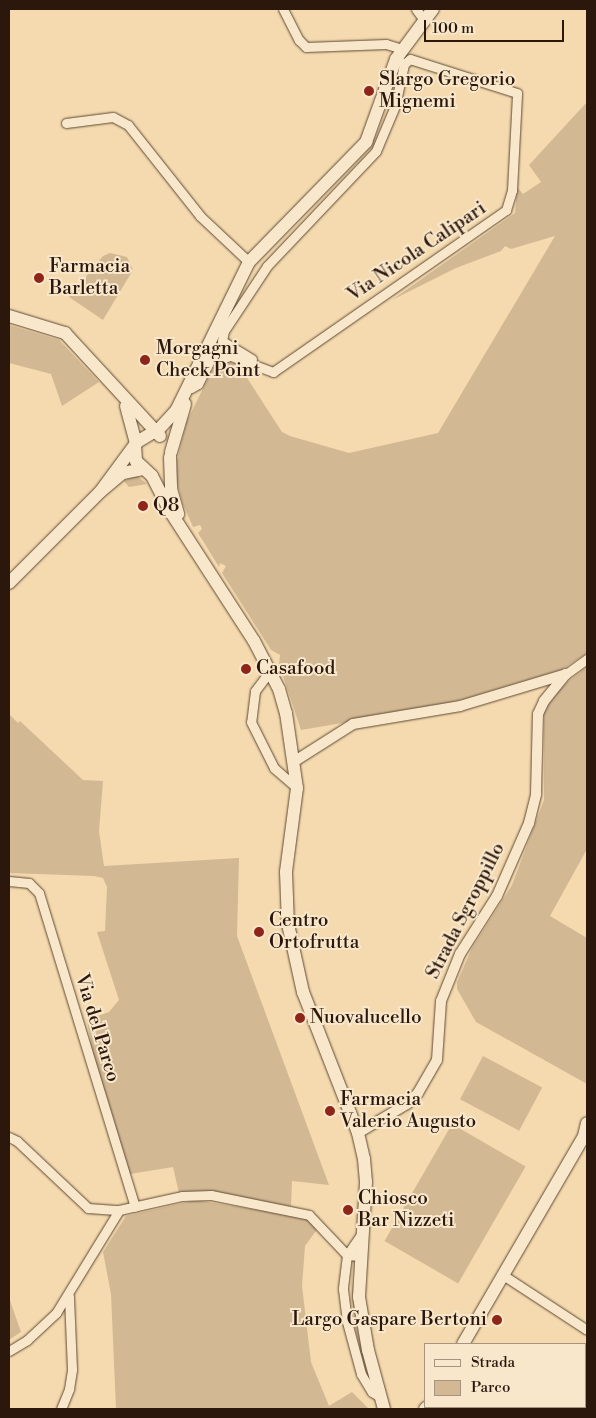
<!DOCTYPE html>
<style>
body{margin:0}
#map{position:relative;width:596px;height:1418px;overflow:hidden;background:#f4daae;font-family:"Libre Bodoni",serif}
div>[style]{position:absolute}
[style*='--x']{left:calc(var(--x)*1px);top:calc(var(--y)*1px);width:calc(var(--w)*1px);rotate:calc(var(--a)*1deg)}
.green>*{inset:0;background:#d2b993;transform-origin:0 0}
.roads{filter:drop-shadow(0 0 1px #5e4835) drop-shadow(0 0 1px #5e4835)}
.minor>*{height:9px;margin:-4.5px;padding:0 4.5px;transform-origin:4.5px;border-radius:4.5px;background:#f8e7ca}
.tertiary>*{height:10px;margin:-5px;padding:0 5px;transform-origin:5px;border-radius:5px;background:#f8e7ca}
.secondary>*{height:12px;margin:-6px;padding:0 6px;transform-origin:6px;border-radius:6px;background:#f8e7ca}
.dots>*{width:14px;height:14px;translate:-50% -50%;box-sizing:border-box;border:2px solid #f8e7ca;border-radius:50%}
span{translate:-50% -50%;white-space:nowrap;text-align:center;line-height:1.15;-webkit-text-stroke:4px #f8e7ca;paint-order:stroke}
.poi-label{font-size:19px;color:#2c170d}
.left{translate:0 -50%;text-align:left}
.right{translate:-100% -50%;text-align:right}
.street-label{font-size:19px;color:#2c170d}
.frame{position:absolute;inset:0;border:10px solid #2c170d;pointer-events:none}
.legend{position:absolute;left:424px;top:1343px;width:162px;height:65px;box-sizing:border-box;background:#f8e7ca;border:1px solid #a6947e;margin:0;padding:6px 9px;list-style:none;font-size:15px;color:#2c170d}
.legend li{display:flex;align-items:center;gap:10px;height:25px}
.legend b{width:25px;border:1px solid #a6947e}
.scale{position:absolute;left:424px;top:20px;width:140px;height:22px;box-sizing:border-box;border:2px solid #2c170d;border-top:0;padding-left:6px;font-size:15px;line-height:18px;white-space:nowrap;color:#2c170d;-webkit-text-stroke:4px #f8e7ca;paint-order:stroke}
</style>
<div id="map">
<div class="green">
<div style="clip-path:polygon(587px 102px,587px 653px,561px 670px,437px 707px,301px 730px,279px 664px,280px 655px,271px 650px,222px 573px,226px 566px,220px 563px,219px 567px,198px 533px,202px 529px,200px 525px,193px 527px,183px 504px,177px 482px,177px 460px,187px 421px,217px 360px,238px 364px,282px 432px,290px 436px,349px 453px,438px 433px,555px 236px,511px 249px,505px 246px,501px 251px,456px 268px,392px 300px,515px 213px,517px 187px,523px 194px,541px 182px,529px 165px)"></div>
<div style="clip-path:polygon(110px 253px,127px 257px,133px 270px,103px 320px,69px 297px,103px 256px)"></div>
<div style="clip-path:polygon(9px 325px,59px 340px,99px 382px,62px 406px,51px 374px,9px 363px)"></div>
<div style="clip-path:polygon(136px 475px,147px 484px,129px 487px,124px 481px)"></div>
<div style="clip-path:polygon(587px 667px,587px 849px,550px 916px,587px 938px,587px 1084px,476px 1022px,457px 989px,457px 982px,472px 948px,512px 885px,544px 800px,544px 711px,562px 686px)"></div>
<div style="clip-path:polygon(9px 714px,18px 723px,20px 721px,83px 780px,103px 781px,99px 831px,104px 866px,239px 858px,237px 936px,329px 1185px,292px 1181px,291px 1207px,206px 1191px,179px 1193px,173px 1167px,130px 1174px,93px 1056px,87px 1020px,109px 1012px,119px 1000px,97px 932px,105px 931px,107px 887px,103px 878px,94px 876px,9px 873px)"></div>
<div style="left:483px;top:1056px;width:67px;height:49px;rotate:28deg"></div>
<div style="left:452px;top:1124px;width:85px;height:135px;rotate:30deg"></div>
<div style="clip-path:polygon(196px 1200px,289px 1215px,308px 1219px,318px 1228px,305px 1246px,302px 1286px,311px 1362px,329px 1406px,352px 1392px,369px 1409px,116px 1409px,111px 1294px,103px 1252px,126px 1216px)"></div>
<div style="clip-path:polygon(351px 1272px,356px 1322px,368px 1378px,354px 1325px)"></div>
<div style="clip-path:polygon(9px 1298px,21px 1332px,9px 1340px)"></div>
</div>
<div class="roads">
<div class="minor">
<div style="--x:283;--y:9;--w:35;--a:63"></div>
<div style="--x:299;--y:40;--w:10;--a:45"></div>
<div style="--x:306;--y:47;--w:80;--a:-2.1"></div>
<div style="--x:386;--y:44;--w:17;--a:17"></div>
<div style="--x:416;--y:9;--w:14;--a:54"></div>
<div style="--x:66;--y:123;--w:47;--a:-7.3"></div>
<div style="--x:113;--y:117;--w:17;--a:28"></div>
<div style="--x:128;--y:125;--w:116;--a:51.6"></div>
<div style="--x:200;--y:216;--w:67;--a:43.2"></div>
<div style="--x:207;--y:347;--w:71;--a:20.7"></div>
<div style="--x:273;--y:372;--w:284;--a:-34.8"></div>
<div style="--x:506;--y:210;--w:21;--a:-73"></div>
<div style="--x:512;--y:190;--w:97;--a:-87"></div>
<div style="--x:517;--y:93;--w:112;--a:-162.4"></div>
<div style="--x:410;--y:59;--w:8;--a:140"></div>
<div style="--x:404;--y:64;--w:9;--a:-148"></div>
<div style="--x:252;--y:359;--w:35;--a:-149"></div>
<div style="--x:222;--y:341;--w:10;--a:-79"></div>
<div style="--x:224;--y:331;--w:78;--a:-56.5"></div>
<div style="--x:267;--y:266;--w:158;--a:-46.5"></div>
<div style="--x:376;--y:151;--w:49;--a:-67.1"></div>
<div style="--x:395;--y:106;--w:43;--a:-77.9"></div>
<div style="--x:191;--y:388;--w:8;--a:-30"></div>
<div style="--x:198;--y:384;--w:30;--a:-63"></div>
<div style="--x:212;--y:357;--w:15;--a:0"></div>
<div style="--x:270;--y:671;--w:25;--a:127"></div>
<div style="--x:255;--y:691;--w:31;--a:97"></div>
<div style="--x:251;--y:722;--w:51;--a:63.4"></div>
<div style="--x:274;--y:768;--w:30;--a:41"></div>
<div style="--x:566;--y:674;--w:26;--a:-36"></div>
<div style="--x:9;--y:881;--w:20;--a:6"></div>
<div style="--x:29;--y:883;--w:14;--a:45"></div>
<div style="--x:39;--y:893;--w:328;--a:73"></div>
<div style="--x:9;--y:1137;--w:9;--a:27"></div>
<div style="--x:17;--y:1141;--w:98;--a:43.3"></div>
<div style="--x:88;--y:1208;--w:31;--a:4"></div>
<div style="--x:119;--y:1210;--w:65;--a:-12.5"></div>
<div style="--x:182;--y:1196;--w:29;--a:-2"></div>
<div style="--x:211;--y:1195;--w:100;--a:11.5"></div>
<div style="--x:309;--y:1215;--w:55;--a:46.5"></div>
<div style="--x:347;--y:1255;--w:13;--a:4"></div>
<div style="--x:362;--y:1233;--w:27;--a:124"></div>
<div style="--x:347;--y:1255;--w:34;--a:97"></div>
<div style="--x:343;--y:1289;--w:33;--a:83"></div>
<div style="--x:347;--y:1322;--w:54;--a:74.9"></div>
<div style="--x:361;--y:1374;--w:21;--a:59"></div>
<div style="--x:372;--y:1392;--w:8;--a:30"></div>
<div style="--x:503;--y:1275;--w:100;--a:33.2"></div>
<div style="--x:9;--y:1351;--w:21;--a:-31"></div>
<div style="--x:27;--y:1340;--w:40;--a:-43"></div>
<div style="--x:56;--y:1313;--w:121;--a:-58.5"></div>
<div style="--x:585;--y:1402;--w:8;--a:-76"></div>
<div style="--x:61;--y:1409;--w:22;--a:-68"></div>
<div style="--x:69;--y:1389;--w:20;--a:-81"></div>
<div style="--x:72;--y:1369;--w:73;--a:-92.4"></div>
</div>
<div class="tertiary">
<div style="--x:295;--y:761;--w:69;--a:-32.5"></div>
<div style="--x:353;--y:724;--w:109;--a:-9.5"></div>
<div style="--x:460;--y:706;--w:111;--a:-16.8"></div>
<div style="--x:358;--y:1133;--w:57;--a:-30.6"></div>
<div style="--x:407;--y:1104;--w:16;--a:-45"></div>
<div style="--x:418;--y:1093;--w:38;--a:-60"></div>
<div style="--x:437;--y:1060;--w:59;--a:-86.1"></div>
<div style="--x:441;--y:1001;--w:51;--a:-68"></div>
<div style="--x:460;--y:954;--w:69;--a:-57.5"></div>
<div style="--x:497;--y:896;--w:80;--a:-66.3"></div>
<div style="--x:529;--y:823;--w:30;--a:-76"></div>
<div style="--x:536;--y:794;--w:80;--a:-88.6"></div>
<div style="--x:538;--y:714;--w:14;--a:-65"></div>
<div style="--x:544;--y:701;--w:35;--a:-51"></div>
</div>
<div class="secondary">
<div style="--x:9;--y:316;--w:59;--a:16.9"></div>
<div style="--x:65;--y:333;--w:140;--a:47.3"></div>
<div style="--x:126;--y:406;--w:39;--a:75"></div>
<div style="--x:135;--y:446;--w:15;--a:86"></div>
<div style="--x:136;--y:461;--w:22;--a:43"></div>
<div style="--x:152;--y:476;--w:36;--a:63"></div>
<div style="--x:168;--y:508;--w:158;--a:57.1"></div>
<div style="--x:254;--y:641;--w:54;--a:62.5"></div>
<div style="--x:279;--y:689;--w:25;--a:74"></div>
<div style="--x:286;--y:713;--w:76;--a:81.7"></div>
<div style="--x:297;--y:788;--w:85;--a:97.5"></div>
<div style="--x:286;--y:872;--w:52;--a:87.8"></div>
<div style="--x:288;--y:924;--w:70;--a:77.6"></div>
<div style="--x:303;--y:992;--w:151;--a:68.7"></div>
<div style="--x:358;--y:1133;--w:27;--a:77"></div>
<div style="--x:364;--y:1159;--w:23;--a:85"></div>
<div style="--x:366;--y:1182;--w:115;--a:93.5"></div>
<div style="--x:359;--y:1297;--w:54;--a:80.4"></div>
<div style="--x:368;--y:1350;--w:61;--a:74.8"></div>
<div style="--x:171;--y:452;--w:50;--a:-73.7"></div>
<div style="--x:170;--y:457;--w:32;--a:88"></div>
<div style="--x:171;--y:489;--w:26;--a:74"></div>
<div style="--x:100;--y:492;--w:62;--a:-53.5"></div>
<div style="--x:137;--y:442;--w:26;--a:-31"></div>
<div style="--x:159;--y:429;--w:25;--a:-47"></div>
<div style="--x:176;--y:411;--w:166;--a:-63.9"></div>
<div style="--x:249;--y:262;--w:168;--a:-45.7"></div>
<div style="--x:366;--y:142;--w:88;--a:-70.1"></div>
<div style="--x:396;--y:59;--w:62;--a:-53.5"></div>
<div style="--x:9;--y:583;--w:129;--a:-45"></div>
<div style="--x:100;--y:492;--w:30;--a:-40"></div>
<div style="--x:123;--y:473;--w:20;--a:-11"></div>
<div style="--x:463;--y:1344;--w:241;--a:-59.8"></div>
<div style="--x:584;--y:1136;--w:13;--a:-77"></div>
<div style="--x:425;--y:1409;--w:3;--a:-45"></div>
</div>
</div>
<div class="dots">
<div style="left:369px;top:91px;background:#8f2418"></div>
<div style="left:39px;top:278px;background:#8f2418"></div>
<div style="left:145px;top:360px;background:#8f2418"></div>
<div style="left:143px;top:506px;background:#8f2418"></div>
<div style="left:246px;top:669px;background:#8f2418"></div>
<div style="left:259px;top:932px;background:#8f2418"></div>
<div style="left:300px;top:1018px;background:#8f2418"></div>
<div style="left:330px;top:1111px;background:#8f2418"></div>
<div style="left:348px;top:1210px;background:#8f2418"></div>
<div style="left:497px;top:1320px;background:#8f2418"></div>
</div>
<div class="poi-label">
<span class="left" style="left:379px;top:91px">Slargo Gregorio<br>Mignemi</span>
<span class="left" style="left:49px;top:278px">Farmacia<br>Barletta</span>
<span class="left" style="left:156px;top:360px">Morgagni<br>Check Point</span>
<span class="left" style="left:153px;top:506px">Q8</span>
<span class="left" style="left:256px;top:669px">Casafood</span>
<span class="left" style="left:269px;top:932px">Centro<br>Ortofrutta</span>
<span class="left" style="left:310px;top:1018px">Nuovalucello</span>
<span class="left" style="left:340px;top:1111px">Farmacia<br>Valerio Augusto</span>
<span class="left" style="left:358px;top:1210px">Chiosco<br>Bar Nizzeti</span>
<span class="right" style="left:487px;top:1320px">Largo Gaspare Bertoni</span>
</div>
<div class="street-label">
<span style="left:417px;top:252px;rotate:-34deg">Via Nicola Calipari</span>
<span style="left:466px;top:911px;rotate:-63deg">Strada Sgroppillo</span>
<span style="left:97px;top:1028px;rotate:73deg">Via del Parco</span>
</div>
<div class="frame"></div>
<ul class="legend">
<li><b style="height:6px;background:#f8e7ca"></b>Strada</li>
<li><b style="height:14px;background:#d2b993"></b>Parco</li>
</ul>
<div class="scale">100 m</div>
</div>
